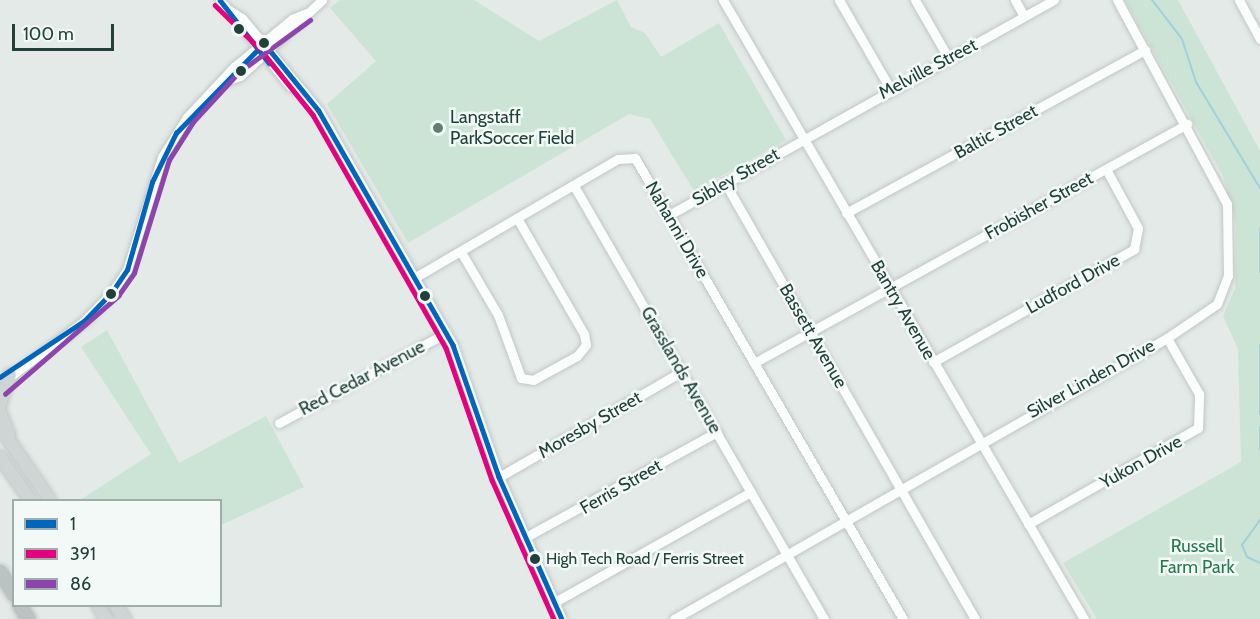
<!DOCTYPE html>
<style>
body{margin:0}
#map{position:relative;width:1260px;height:619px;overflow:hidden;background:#e4eae8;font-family:Cabin,sans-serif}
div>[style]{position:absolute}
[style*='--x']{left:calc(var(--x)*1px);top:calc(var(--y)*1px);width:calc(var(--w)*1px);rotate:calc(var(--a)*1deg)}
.green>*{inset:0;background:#cce4d6}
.stream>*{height:2px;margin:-1px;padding:0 1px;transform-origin:1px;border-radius:1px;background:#a1cfdc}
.roads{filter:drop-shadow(0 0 2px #c1c7c5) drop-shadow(0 0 2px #c1c7c5)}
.minor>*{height:9px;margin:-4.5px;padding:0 4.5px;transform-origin:4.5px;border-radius:4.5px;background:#fbfcfc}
.major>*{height:12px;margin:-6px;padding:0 6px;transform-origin:6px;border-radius:6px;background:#cdd6d4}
.highway>*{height:15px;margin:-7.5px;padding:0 7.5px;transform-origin:7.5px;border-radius:7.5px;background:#bac3c2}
.bus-1>*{height:4.5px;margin:-2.25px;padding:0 2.25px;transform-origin:2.25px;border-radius:2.25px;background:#0065bd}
.bus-2>*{height:4.5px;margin:-2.25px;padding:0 2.25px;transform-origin:2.25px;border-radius:2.25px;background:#e5007d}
.bus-3>*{height:4.5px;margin:-2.25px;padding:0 2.25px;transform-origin:2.25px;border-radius:2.25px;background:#8e44ad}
.dots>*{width:16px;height:16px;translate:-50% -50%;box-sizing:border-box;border:3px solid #f2f9f6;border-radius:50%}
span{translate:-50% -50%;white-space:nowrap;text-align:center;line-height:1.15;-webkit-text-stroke:5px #f2f9f6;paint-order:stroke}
.bus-label{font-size:16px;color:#20403a}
.left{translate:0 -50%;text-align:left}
.street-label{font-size:18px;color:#20403a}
.poi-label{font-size:18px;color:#20403a}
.park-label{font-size:18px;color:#267a4e}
.legend{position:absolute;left:12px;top:499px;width:210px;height:108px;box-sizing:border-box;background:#f2f9f6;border:2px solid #9eafab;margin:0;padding:8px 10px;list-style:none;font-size:18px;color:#20403a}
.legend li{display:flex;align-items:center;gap:12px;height:30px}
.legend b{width:30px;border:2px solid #9eafab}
.scale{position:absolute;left:12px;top:24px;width:102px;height:27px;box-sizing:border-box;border:3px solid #20403a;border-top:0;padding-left:8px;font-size:18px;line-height:21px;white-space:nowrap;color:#20403a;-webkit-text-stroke:4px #f2f9f6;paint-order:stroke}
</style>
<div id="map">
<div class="green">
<div style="clip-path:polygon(340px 0,474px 0,539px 41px,617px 0,631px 27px,645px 33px,661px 57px,719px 23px,786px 140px,694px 191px,650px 119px,629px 114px,408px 243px,327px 104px,376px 61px,330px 8px)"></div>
<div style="clip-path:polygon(1125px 0,1178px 0,1260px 151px,1260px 619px,1097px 619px,1063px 563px,1241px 462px,1238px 349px,1223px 316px,1235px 289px,1236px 224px,1223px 176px)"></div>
<div style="clip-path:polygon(107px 330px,179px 463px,266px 416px,304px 487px,221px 525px,220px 500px,80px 500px,151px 454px,81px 347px)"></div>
</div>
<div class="stream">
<div style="--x:1152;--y:0;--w:49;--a:52.4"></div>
<div style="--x:1182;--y:39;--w:45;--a:72"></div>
<div style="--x:1196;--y:82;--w:124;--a:58.9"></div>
<div style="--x:1260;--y:228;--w:44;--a:90"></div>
<div style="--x:1260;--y:345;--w:69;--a:90"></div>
<div style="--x:1260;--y:427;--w:22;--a:90"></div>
<div style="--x:1260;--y:520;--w:31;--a:126"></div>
<div style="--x:1242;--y:545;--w:13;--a:67"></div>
<div style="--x:1247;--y:557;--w:14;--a:25"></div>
</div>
<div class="roads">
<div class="minor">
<div style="--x:220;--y:0;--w:111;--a:50.9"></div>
<div style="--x:290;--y:86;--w:15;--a:23"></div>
<div style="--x:723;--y:0;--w:717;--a:59.75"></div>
<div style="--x:839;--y:0;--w:104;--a:60"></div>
<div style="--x:915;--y:0;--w:68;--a:60"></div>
<div style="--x:1015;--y:0;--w:18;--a:61"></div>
<div style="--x:1239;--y:0;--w:44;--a:61.7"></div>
<div style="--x:229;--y:10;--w:15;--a:32"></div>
<div style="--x:242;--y:18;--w:121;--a:50.4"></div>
<div style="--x:319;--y:111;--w:270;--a:60.2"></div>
<div style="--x:453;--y:345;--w:140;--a:70.8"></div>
<div style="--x:499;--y:477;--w:155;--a:66.1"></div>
<div style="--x:226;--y:81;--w:15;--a:-20"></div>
<div style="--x:240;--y:76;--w:112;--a:-42.8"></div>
<div style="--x:725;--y:183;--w:503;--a:60.17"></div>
<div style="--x:574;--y:186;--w:500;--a:60"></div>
<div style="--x:846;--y:213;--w:341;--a:-28.6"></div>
<div style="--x:669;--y:215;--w:441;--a:-29.2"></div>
<div style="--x:461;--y:252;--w:73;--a:59.6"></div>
<div style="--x:498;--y:315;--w:67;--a:69.9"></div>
<div style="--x:521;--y:378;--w:12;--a:9"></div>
<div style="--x:533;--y:380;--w:50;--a:-28.6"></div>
<div style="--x:577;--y:356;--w:14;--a:-51"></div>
<div style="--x:586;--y:345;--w:11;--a:-100"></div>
<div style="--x:584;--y:334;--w:134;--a:-120"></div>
<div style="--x:414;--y:278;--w:236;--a:-30.3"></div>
<div style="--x:618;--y:159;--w:17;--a:-3"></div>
<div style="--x:635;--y:158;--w:533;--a:59.83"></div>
<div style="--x:933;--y:362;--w:231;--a:-29.3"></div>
<div style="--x:1134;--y:249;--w:21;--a:-79"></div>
<div style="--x:1138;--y:228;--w:67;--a:-118.5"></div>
<div style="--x:754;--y:363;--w:495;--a:-28.9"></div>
<div style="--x:7;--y:379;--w:96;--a:-37"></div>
<div style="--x:84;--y:321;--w:40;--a:-46"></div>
<div style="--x:112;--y:292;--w:27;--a:-56"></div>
<div style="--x:127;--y:270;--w:118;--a:-72.8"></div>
<div style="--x:162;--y:157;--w:47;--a:-58"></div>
<div style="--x:187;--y:117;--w:69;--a:-46.8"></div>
<div style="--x:234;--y:67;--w:75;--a:-39.6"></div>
<div style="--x:292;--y:19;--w:16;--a:-22"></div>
<div style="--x:279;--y:423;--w:190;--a:-28.3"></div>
<div style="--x:499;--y:477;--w:210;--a:-30"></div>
<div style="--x:1028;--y:524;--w:195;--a:-29.5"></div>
<div style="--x:1198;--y:428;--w:34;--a:-88"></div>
<div style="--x:1199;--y:394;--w:64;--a:-119.7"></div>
<div style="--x:524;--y:538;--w:220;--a:-28.8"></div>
<div style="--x:553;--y:603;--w:227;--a:-29.3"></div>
<div style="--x:674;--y:619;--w:567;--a:-29.68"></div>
<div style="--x:1167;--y:338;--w:60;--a:-34.2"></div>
<div style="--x:1217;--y:304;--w:30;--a:-69"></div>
<div style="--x:1228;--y:276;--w:72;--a:-90.8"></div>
<div style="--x:1227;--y:204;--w:232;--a:-118.3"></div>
</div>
<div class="major">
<div style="--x:0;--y:405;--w:32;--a:-72"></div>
<div style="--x:0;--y:412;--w:24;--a:68"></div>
<div style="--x:0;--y:427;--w:88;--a:55.6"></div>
<div style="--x:0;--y:457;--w:52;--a:55.1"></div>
<div style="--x:98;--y:606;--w:15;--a:58"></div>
<div style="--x:116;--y:606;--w:16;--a:55"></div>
</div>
<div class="highway">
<div style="--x:0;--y:572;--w:26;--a:58"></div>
<div style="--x:20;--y:606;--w:15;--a:58"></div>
</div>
</div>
<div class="bus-1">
<div style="--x:220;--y:0;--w:80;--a:52.1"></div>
<div style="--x:0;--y:377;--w:101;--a:-33.7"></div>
<div style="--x:84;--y:321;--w:40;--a:-46"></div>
<div style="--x:112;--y:292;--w:27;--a:-56"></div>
<div style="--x:127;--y:270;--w:91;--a:-74.1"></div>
<div style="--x:152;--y:182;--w:55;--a:-63.9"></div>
<div style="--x:176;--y:133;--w:126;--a:-45.6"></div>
<div style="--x:264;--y:43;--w:87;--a:51"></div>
<div style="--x:319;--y:111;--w:270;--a:60.2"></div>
<div style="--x:453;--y:345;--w:140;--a:70.8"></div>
<div style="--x:499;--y:477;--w:155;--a:66.1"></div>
</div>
<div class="bus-2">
<div style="--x:215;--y:5;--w:62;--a:44.3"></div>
<div style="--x:265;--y:55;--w:77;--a:51.3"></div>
<div style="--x:313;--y:115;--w:268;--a:60.3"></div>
<div style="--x:446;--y:348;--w:140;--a:70.8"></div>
<div style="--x:492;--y:480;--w:152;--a:66"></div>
</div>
<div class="bus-3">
<div style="--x:5;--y:394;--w:150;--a:-40.9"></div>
<div style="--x:118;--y:296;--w:28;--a:-55"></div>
<div style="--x:134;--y:273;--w:118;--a:-72.8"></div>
<div style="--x:169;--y:160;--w:45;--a:-57.7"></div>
<div style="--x:193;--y:122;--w:68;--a:-47.4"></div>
<div style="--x:239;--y:72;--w:88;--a:-36.2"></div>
</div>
<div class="dots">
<div style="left:239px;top:29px;background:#20403a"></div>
<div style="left:264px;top:43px;background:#20403a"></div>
<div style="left:241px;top:71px;background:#20403a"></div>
<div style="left:438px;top:128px;background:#657c77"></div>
<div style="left:111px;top:294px;background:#20403a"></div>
<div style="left:425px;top:296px;background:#20403a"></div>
<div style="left:535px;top:559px;background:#20403a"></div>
</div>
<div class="bus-label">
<span class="left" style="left:546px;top:559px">High Tech Road / Ferris Street</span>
</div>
<div class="street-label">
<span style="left:928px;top:69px;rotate:-28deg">Melville Street</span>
<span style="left:996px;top:132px;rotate:-29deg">Baltic Street</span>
<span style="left:736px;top:177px;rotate:-30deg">Sibley Street</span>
<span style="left:1039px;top:206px;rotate:-29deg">Frobisher Street</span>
<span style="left:677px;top:230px;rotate:60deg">Nahanni Drive</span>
<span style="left:1073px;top:284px;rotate:-29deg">Ludford Drive</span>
<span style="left:903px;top:310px;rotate:60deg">Bantry Avenue</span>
<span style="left:813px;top:336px;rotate:60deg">Bassett Avenue</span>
<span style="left:681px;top:370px;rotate:60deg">Grasslands Avenue</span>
<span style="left:362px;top:378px;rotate:-28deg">Red Cedar Avenue</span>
<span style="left:1091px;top:379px;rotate:-29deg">Silver Linden Drive</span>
<span style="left:590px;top:425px;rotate:-30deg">Moresby Street</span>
<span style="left:1141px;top:462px;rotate:-29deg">Yukon Drive</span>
<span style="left:621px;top:487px;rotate:-30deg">Ferris Street</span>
</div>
<div class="poi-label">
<span class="left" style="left:450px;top:128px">Langstaff<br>ParkSoccer Field</span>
</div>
<div class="park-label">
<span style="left:1197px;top:557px">Russell<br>Farm Park</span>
</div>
<ul class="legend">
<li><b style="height:8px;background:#0065bd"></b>1</li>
<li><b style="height:8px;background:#e5007d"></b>391</li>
<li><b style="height:8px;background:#8e44ad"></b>86</li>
</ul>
<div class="scale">100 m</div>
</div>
